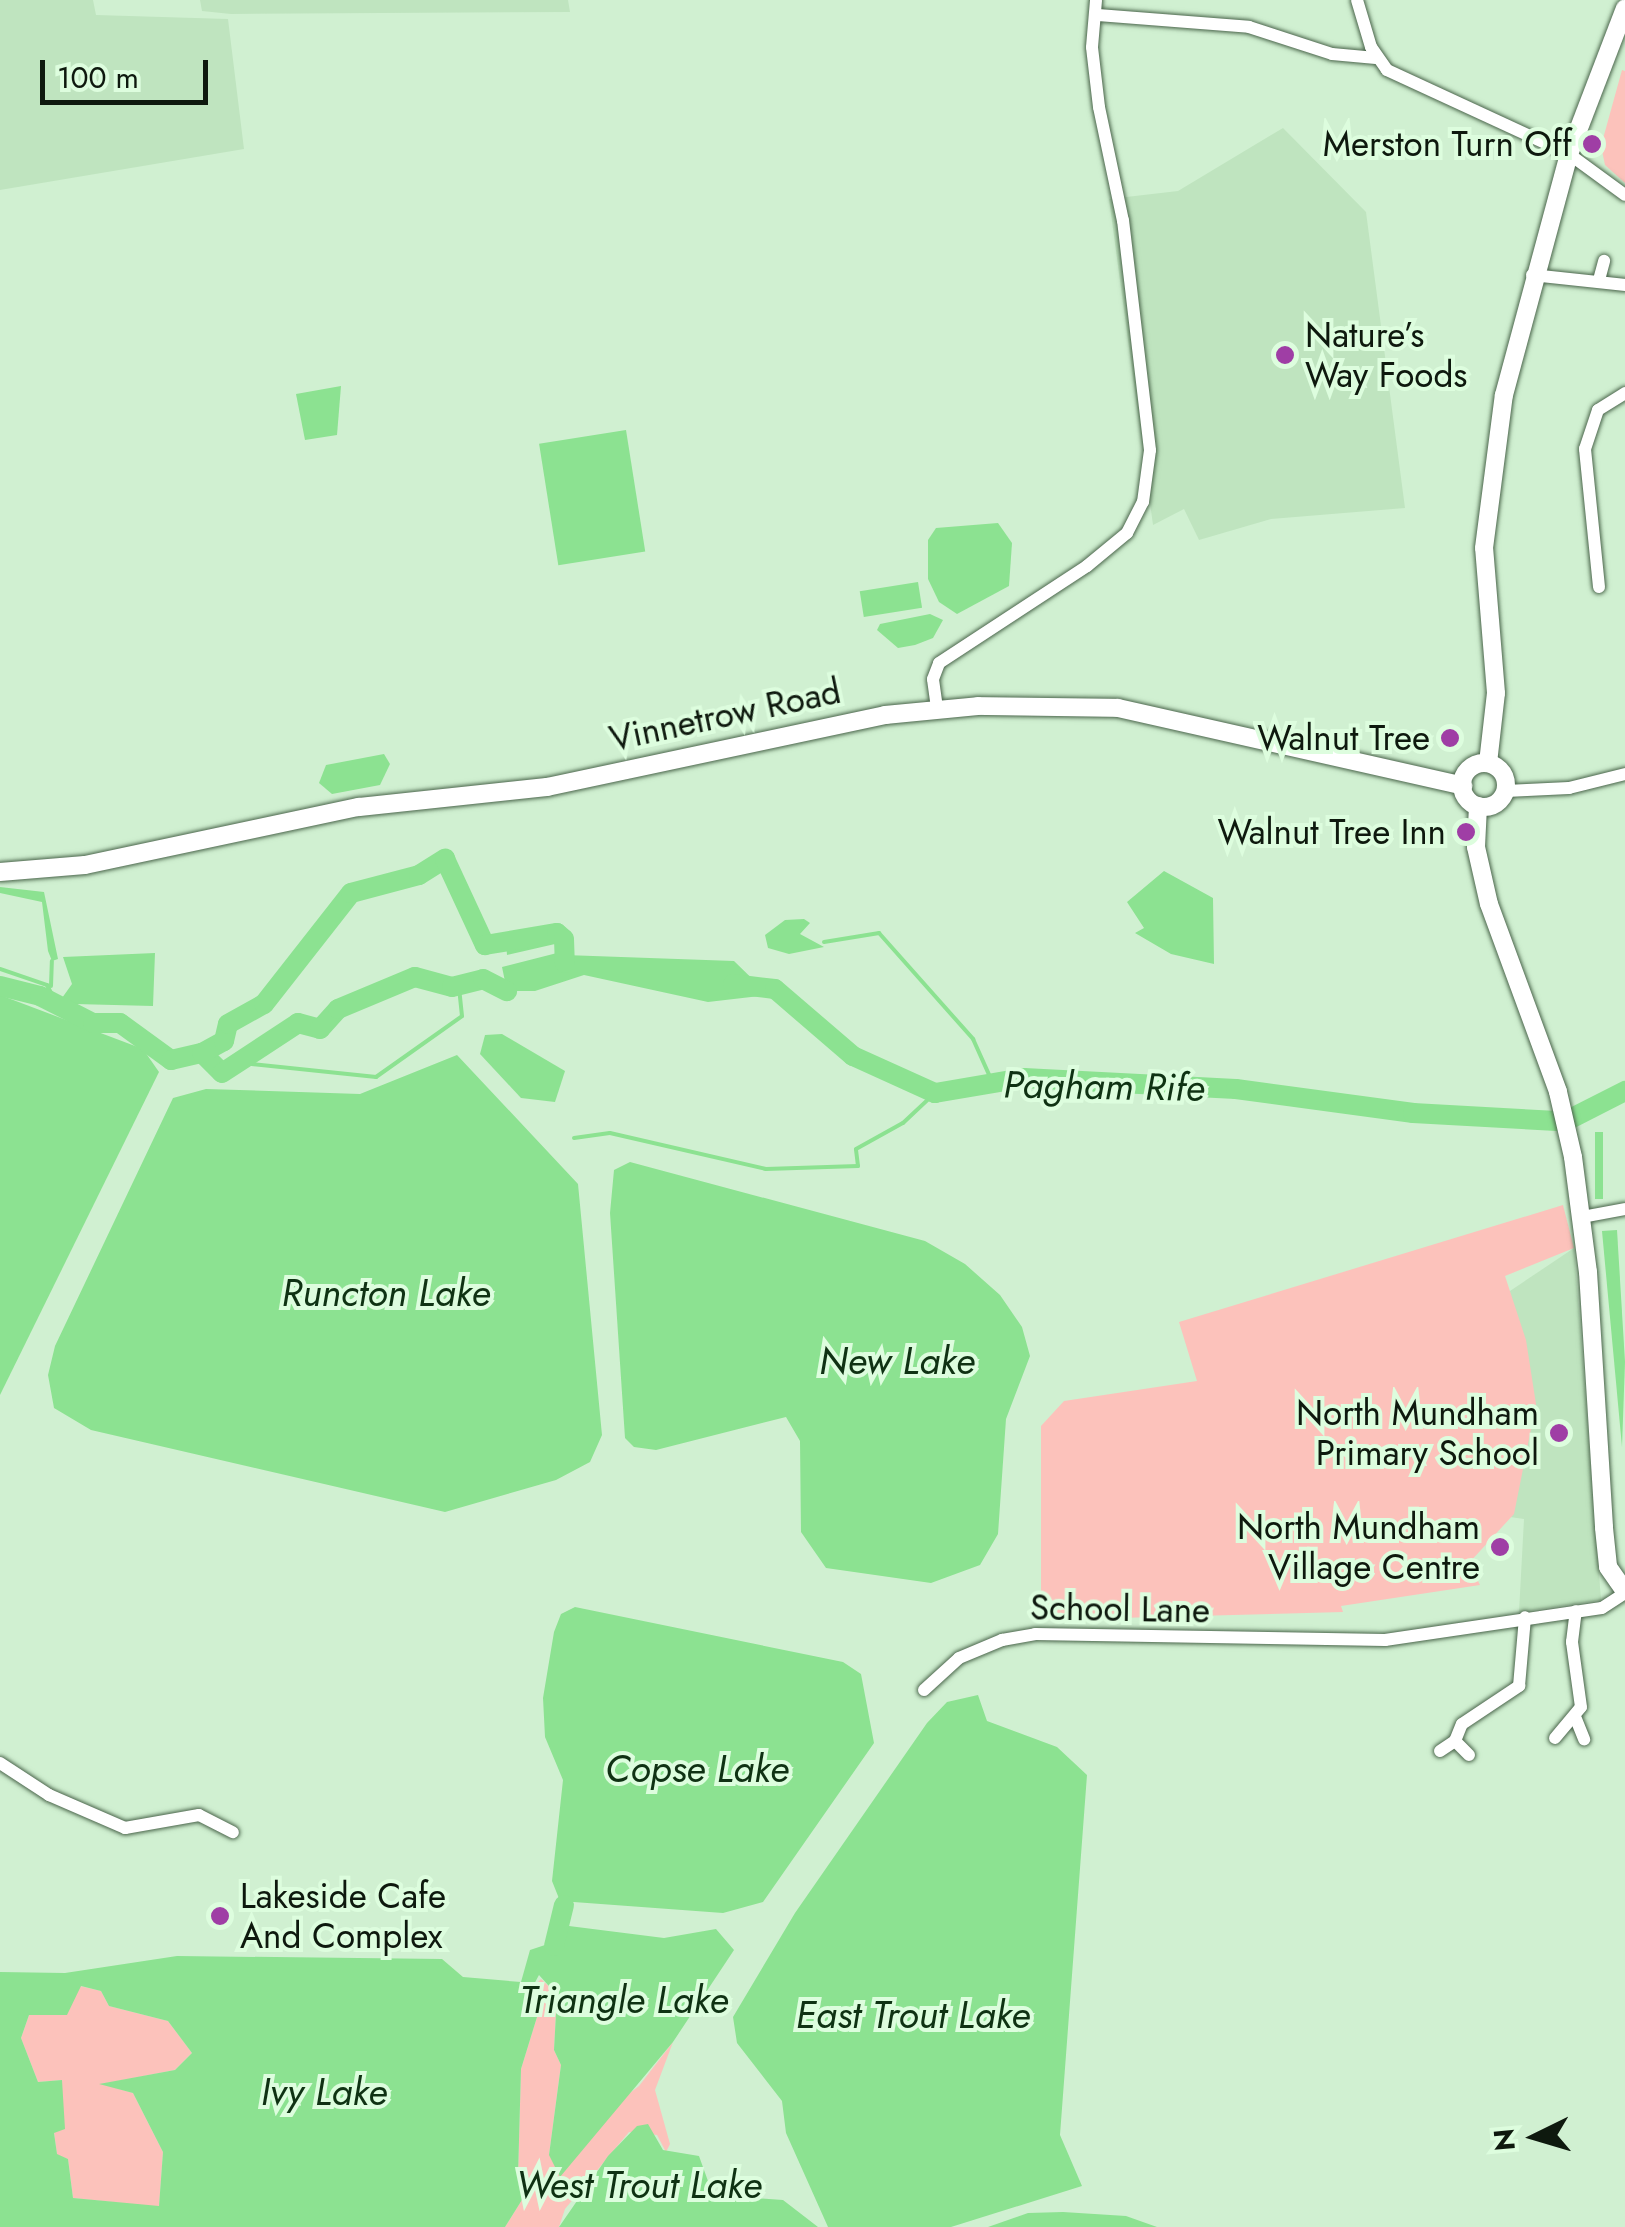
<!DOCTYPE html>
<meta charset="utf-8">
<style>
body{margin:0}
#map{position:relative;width:1625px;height:2227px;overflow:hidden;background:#d0f0d1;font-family:Jost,sans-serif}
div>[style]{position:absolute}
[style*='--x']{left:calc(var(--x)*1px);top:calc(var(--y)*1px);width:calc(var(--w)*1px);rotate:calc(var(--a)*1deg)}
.built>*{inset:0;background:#bfe4bf}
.green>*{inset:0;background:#fcc2bb}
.water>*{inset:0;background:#8ce291;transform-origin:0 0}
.stream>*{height:4px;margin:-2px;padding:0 2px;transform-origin:2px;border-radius:2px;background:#8ce291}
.river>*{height:20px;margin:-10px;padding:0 10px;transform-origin:10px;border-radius:10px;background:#8ce291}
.roads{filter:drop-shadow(0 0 2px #4a654b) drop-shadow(0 0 2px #4a654b)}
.street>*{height:12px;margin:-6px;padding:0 6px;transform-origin:6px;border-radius:6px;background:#fff}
.secondary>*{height:18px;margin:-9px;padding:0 9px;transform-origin:9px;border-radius:9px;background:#fff}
.secondary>.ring{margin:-9px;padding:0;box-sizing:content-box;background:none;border:18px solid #fff;border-radius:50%}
.dots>*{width:28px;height:28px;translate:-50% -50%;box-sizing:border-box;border:5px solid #ddfdde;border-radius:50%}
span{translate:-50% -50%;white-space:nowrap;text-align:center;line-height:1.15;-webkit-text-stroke:8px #ddfdde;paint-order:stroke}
.poi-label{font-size:35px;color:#0e190e}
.right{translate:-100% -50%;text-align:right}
.left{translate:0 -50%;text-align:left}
.street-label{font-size:35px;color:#0e190e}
.water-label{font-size:38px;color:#0f3213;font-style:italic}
.north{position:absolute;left:1485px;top:2087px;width:100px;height:100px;-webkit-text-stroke:8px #ddfdde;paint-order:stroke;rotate:265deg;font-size:28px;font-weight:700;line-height:40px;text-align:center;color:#0e190e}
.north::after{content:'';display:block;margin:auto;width:35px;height:45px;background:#0e190e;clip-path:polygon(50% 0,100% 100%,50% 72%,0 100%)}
.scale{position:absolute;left:40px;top:60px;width:168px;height:45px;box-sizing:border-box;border:5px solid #0e190e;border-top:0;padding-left:12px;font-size:30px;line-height:35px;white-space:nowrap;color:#0e190e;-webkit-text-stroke:8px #ddfdde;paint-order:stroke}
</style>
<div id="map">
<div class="built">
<div style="clip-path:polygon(0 0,93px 0,96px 15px,228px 19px,244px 149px,0 190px)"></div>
<div style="clip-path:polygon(200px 0,568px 0,570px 12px,231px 14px,202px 11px)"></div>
<div style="clip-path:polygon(1283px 128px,1366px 212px,1405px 508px,1271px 519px,1199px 540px,1184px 509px,1153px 525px,1109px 199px,1178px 191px)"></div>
<div style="clip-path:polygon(1574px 1248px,1601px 1600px,1519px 1612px,1524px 1519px,1510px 1517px,1523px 1461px,1510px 1291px)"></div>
</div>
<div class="green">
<div style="clip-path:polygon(1622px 70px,1625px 71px,1625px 183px,1605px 165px,1601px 146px)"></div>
<div style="clip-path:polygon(1563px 1205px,1574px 1248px,1505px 1276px,1526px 1340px,1536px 1404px,1514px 1514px,1469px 1563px,1480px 1585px,1341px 1606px,1343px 1612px,1041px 1620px,1041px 1426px,1064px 1401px,1197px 1381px,1179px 1322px)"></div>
<div style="clip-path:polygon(541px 1979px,557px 1994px,554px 2050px,561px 2065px,549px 2155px,639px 2086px,673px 2042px,655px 2090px,670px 2144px,666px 2152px,657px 2135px,629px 2132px,565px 2209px,559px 2227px,505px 2227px,525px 2195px,518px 2176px,521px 2069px,537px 2017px,532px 1988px)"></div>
<div style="clip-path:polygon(80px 1986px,101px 1991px,109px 2006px,168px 2021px,192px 2053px,175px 2070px,102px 2084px,133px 2093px,163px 2152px,159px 2207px,73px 2198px,68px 2159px,57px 2155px,54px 2132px,62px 2080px,38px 2082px,21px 2038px,29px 2015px)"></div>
</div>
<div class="water">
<div style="clip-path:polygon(341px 386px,337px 435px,305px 440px,296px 394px)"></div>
<div style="left:626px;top:430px;width:123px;height:88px;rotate:81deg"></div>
<div style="clip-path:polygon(998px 523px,1012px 543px,1009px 586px,957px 614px,939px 602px,928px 579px,928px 540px,936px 528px)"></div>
<div style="left:918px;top:582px;width:26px;height:59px;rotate:81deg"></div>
<div style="clip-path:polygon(930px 614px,943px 620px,933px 638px,915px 645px,898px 648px,877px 630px,880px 624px)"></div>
<div style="clip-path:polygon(384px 754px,390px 764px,380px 785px,332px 794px,319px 783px,326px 765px)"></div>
<div style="clip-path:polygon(1164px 871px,1213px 898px,1214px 964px,1171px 954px,1135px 933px,1144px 928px,1127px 902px)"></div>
<div style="clip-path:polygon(0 887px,44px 892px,58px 959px,52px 961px,48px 951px,42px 902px,0 893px)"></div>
<div style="clip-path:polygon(804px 919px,810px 923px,800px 934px,824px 947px,789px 954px,768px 948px,765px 935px,785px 920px)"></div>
<div style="clip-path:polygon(557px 933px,565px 955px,734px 961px,769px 995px,708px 1002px,584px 975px,535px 991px,507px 991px,502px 967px,557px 953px,555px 944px,507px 955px,506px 942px)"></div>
<div style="clip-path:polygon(155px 953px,153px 1006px,75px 1004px,70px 1012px,57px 1005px,72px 984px,63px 957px)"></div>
<div style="clip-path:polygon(0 995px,143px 1049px,159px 1072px,0 1395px)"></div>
<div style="clip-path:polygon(502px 1034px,565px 1071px,555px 1102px,521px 1098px,480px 1054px,485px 1035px)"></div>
<div style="clip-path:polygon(457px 1055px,578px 1184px,602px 1435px,590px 1462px,556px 1480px,445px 1512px,91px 1430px,54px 1408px,48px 1375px,55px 1346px,173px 1098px,206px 1089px,360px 1094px)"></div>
<div style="left:1595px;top:1132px;width:8px;height:67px"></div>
<div style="clip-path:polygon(630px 1162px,925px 1241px,965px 1264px,1000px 1295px,1022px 1327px,1030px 1356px,1006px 1419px,998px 1534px,980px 1565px,931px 1583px,826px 1568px,801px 1532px,800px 1441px,786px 1417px,656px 1450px,634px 1447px,625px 1438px,610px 1213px,614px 1170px)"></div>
<div style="clip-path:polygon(1617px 1230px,1625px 1362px,1622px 1447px,1602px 1231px)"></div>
<div style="clip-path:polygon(575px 1607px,843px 1662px,861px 1674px,874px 1743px,763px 1902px,723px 1913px,560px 1901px,552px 1881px,563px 1780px,545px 1737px,543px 1698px,554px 1632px,561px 1614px)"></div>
<div style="clip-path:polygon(978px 1695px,987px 1721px,1057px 1747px,1087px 1775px,1060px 2135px,1082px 2186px,951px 2227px,828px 2227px,786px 2133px,782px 2101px,737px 2043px,733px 2017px,795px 1913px,927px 1723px,947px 1702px)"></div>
<div style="clip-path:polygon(evenodd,561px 1925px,664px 1938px,716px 1929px,734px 1950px,673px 2042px,560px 2177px,549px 2155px,561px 2065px,554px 2050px,557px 1995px,539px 1975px,532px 1988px,537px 2017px,521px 2069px,518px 2176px,525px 2195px,505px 2227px,0 2227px,0 1972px,65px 1973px,177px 1956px,442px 1959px,463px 1977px,521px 1982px,530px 1950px,551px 1943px,561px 1925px,81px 1986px,101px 1991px,109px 2006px,168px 2021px,192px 2053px,175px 2070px,99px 2084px,133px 2093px,163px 2152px,159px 2206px,73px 2198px,68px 2159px,57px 2154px,54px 2133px,65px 2129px,62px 2080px,38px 2082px,21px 2038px,29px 2015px,67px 2015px,81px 1986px)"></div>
<div style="clip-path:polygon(648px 2124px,663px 2150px,699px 2156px,713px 2195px,783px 2200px,818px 2227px,559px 2227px,608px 2156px,637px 2126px)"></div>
<div style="clip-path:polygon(1063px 2212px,1126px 2216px,1157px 2227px,988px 2227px,1028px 2213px)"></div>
</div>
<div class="stream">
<div style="--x:824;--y:942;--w:56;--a:-9.3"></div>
<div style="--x:879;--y:933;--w:142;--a:48.4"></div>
<div style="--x:973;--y:1039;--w:44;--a:65.8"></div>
<div style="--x:0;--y:969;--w:50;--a:18.8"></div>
<div style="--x:47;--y:985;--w:22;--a:63"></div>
<div style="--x:51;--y:986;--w:25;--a:-88"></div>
<div style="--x:242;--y:1063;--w:135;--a:6"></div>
<div style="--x:376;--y:1077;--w:105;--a:-35.3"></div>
<div style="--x:462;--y:1016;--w:31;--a:-96"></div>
<div style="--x:574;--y:1138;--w:36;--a:-8"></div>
<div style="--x:610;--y:1133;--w:160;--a:13"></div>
<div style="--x:766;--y:1169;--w:92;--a:-1.9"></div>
<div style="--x:858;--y:1166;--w:17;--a:-97"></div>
<div style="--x:856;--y:1149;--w:54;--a:-29"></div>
<div style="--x:903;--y:1123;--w:44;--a:-43.2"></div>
</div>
<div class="river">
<div style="--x:733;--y:984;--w:42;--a:6.8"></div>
<div style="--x:775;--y:989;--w:103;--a:40.7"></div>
<div style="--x:853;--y:1056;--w:90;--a:24.3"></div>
<div style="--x:935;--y:1093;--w:90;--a:-9.6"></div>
<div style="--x:1024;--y:1078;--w:212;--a:3"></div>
<div style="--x:1236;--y:1089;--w:179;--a:7.7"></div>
<div style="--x:1413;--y:1113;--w:144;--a:3.2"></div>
<div style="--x:0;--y:986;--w:41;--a:14"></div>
<div style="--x:40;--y:996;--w:59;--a:27"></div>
<div style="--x:93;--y:1023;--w:27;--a:0"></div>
<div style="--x:120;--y:1023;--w:63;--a:36"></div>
<div style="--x:171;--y:1060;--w:32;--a:-13"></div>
<div style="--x:202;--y:1053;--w:28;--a:45"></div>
<div style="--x:222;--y:1073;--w:91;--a:-33.3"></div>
<div style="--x:298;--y:1023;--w:23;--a:15"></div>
<div style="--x:320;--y:1029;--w:27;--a:-48"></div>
<div style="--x:338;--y:1009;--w:83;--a:-22.6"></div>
<div style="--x:415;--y:977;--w:38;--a:15"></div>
<div style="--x:452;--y:987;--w:32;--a:-14"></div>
<div style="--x:483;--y:979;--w:27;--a:27"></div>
<div style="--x:202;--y:1053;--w:25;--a:-29"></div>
<div style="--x:224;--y:1041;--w:17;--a:-77"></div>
<div style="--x:228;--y:1024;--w:41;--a:-29.1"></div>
<div style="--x:264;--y:1004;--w:141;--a:-51.9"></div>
<div style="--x:351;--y:893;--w:70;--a:-14.8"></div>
<div style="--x:419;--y:875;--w:31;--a:-32"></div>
<div style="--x:445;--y:859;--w:95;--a:65.1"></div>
<div style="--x:485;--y:945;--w:73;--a:-9.5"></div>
<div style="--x:557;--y:933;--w:9;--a:41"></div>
<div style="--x:564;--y:939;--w:24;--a:88"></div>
<div style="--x:1570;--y:1119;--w:62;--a:-27"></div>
<div style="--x:554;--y:1946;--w:42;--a:-76.3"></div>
</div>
<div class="roads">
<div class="street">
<div style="--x:1357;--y:0;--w:49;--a:73.4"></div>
<div style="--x:1371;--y:47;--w:28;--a:55"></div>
<div style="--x:1387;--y:70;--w:200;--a:24.8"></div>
<div style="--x:1569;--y:154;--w:69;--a:36.2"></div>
<div style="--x:1098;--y:15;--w:151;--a:4.5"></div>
<div style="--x:1249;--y:27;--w:87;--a:18"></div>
<div style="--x:1332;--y:54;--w:44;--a:5.2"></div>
<div style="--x:1532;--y:275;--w:94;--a:6.1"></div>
<div style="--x:1599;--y:280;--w:20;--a:-75"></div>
<div style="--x:1599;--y:587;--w:139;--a:-95.8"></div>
<div style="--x:1585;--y:449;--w:41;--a:-71.6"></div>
<div style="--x:1598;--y:410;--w:32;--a:-32"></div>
<div style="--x:937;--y:708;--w:29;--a:-98"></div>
<div style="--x:933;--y:679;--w:17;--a:-69"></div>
<div style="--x:939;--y:663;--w:177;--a:-33.2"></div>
<div style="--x:1087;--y:566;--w:52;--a:-39.5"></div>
<div style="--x:1127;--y:533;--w:35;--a:-63"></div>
<div style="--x:1143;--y:502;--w:52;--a:-82.3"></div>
<div style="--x:1150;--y:450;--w:231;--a:-96.7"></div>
<div style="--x:1123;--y:221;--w:116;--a:-101.9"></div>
<div style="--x:1099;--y:107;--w:60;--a:-96.7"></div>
<div style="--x:1092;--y:47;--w:47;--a:-85.1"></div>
<div style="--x:1506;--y:791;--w:63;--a:-2.7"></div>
<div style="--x:1569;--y:788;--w:58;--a:-14"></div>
<div style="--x:1582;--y:1217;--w:44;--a:-10.5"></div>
<div style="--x:924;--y:1690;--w:47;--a:-42.4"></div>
<div style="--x:959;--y:1658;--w:47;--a:-22.7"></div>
<div style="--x:1002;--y:1640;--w:34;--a:-10"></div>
<div style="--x:1035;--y:1634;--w:350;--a:1"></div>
<div style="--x:1385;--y:1640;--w:219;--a:-8.4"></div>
<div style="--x:1602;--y:1608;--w:27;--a:-33"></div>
<div style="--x:1576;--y:1719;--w:22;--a:68"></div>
<div style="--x:1555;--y:1738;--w:40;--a:-50"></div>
<div style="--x:1581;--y:1707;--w:66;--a:-97.9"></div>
<div style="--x:1572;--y:1642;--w:31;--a:-83"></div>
<div style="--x:1440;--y:1751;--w:18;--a:-34"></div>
<div style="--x:1469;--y:1755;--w:20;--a:-135"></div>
<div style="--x:1455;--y:1741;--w:18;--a:-68"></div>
<div style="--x:1462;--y:1724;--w:69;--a:-33.7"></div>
<div style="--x:1519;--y:1686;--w:69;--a:-85"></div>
<div style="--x:0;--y:1763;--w:59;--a:33.1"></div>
<div style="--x:49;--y:1795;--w:83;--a:23.5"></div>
<div style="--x:125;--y:1828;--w:75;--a:-10"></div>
<div style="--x:199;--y:1815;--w:38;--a:27"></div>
</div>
<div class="secondary">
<div style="--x:1488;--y:763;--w:70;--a:-83.5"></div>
<div style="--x:1496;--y:693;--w:145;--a:-94.7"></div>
<div style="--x:1484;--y:548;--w:154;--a:-82.6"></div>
<div style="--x:1504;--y:395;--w:250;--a:-74.9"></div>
<div style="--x:1569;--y:154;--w:156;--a:-69"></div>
<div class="ring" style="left:1462px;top:763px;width:26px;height:26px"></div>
<div style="--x:1478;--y:806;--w:41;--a:92.8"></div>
<div style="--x:1476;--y:847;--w:58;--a:77.2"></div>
<div style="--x:1489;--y:904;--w:200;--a:69.8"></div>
<div style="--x:1558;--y:1092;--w:67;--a:77"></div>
<div style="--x:1573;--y:1157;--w:116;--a:82.6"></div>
<div style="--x:1588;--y:1272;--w:256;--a:86.4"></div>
<div style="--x:1604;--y:1528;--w:39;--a:84"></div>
<div style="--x:1608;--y:1567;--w:29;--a:55"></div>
<div style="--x:0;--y:872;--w:85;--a:-4.7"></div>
<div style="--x:85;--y:865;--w:280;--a:-12"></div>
<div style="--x:359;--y:807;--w:189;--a:-6.1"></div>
<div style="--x:547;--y:787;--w:346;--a:-12"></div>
<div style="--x:885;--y:715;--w:93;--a:-5.5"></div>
<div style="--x:978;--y:706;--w:140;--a:0.8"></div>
<div style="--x:1118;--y:708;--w:354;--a:12.7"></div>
</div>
</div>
<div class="dots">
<div style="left:1592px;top:144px;background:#9f3ea5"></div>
<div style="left:1285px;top:355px;background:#9f3ea5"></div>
<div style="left:1450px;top:738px;background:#9f3ea5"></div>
<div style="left:1466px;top:832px;background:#9f3ea5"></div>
<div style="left:1559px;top:1433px;background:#9f3ea5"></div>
<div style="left:1500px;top:1547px;background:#9f3ea5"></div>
<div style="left:220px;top:1916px;background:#9f3ea5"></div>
</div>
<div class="poi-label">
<span class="right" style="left:1572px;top:144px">Merston Turn Off</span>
<span class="left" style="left:1305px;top:355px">Nature’s<br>Way Foods</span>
<span class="right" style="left:1430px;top:738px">Walnut Tree</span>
<span class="right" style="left:1446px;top:832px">Walnut Tree Inn</span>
<span class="right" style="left:1539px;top:1433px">North Mundham<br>Primary School</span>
<span class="right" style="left:1480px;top:1547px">North Mundham<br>Village Centre</span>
<span class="left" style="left:240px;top:1916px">Lakeside Cafe<br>And Complex</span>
</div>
<div class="street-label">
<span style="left:725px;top:715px;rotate:-12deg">Vinnetrow Road</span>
<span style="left:1120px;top:1609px;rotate:1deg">School Lane</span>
</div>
<div class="water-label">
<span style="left:1104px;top:1086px;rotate:1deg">Pagham Rife</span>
<span style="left:386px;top:1293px">Runcton Lake</span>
<span style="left:897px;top:1361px">New Lake</span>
<span style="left:697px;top:1769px">Copse Lake</span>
<span style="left:624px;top:2000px">Triangle Lake</span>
<span style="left:913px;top:2015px">East Trout Lake</span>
<span style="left:324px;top:2092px">Ivy Lake</span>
<span style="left:639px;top:2185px">West Trout Lake</span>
</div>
<div class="north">N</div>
<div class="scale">100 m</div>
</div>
